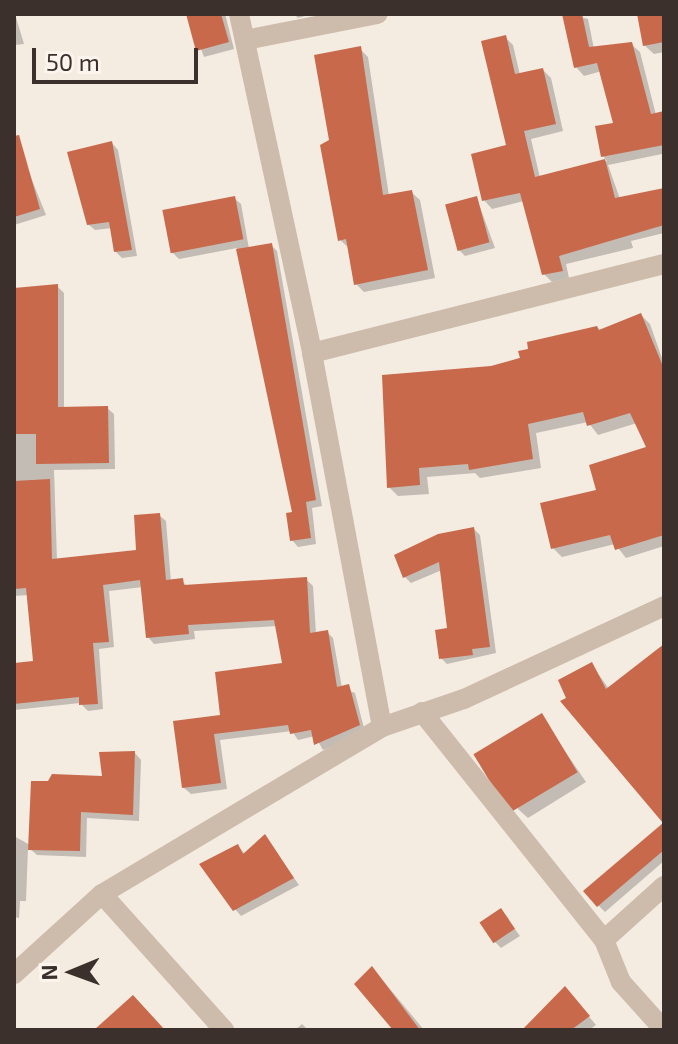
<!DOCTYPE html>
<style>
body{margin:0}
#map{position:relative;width:678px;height:1044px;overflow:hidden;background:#f4ebe1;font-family:"Exo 2",sans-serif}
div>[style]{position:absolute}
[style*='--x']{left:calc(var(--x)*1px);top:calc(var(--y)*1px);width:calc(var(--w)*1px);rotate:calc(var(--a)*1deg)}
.shadow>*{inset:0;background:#0003}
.building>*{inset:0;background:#c8694b;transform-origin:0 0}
.minor>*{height:20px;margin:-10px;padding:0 10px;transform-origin:10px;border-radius:10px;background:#cdbbac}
span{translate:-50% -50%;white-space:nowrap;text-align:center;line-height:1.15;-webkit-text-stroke:8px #fbf5ee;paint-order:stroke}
.frame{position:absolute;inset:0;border:16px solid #3b302b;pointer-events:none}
.north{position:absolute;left:32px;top:932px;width:80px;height:80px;-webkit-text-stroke:6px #fbf5ee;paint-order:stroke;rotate:269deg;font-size:22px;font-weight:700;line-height:32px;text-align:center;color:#3b302b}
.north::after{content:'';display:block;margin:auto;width:28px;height:36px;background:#3b302b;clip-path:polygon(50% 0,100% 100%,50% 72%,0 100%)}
.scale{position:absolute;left:32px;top:48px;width:166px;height:36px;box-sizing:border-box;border:4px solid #3b302b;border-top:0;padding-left:10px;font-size:24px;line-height:28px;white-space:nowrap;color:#3b302b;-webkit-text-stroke:6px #fbf5ee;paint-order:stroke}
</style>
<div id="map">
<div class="shadow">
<div style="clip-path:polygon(14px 14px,15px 14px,24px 44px,14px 45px)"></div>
<div style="clip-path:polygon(188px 14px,225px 14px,234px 49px,204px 57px)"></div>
<div style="clip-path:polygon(294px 14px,312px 14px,298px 18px)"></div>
<div style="clip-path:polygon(568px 14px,588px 19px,594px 49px,631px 44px,640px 52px,656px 115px,664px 113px,664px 165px,662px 154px,608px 165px,620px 199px,664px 190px,664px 233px,631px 241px,633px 248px,566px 264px,569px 278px,552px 282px,544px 274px,524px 201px,492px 209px,484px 200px,508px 147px,505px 37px,513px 45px,520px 75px,543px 70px,551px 78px,563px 131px,531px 139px,540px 178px,607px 161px,603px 156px,616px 124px,602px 71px,584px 76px,576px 67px)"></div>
<div style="clip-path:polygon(639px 14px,664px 14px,664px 52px,654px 54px,644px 45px)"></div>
<div style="clip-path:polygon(360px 49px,368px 57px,389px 196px,411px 192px,420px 200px,435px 278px,364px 292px,356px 284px,349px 248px,340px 240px,332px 141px)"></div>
<div style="clip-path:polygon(112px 143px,118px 150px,137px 256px,122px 258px,115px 251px,112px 228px,95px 230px,88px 224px)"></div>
<div style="clip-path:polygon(26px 165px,46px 215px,14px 225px,14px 168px)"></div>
<div style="clip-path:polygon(234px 198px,241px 204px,249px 249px,271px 245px,277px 251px,322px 506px,312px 508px,316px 544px,298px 547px,292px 540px,294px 514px,237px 248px,179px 259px,172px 252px)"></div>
<div style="clip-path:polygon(477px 199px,495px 248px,465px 256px,458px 249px)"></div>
<div style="clip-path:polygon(57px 286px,64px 293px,64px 409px,107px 408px,114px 414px,115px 469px,54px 470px,57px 561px,139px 551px,159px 515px,166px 521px,171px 582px,182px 581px,188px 587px,306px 579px,313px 586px,316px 634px,327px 632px,333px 638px,342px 688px,355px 693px,365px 732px,323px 750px,315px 736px,298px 740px,292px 731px,220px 740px,227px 789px,191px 794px,184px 788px,222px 716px,285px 665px,277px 626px,194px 631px,195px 639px,154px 644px,148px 637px,143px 587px,109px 591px,114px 647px,99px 649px,103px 709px,88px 711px,80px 703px,14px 710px,14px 665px,36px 662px,29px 595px,14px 596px,14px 290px)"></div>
<div style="clip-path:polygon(641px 315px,650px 324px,664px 364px,664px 546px,626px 558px,615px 544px,562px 557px,553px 548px,599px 491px,649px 448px,637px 423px,598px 435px,588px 422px,536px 433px,541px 468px,480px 478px,475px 473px,427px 477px,429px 494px,398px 496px,389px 487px,491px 368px)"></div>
<div style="clip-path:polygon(474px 529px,480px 535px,496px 653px,447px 664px,441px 658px,449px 630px,442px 570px,411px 583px,404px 576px)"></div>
<div style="clip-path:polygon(664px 647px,664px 821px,592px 665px,609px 689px)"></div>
<div style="clip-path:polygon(541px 716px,586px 782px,528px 818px,518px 809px)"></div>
<div style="clip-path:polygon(135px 753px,141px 760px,139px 821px,87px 818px,86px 857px,37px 855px,28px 847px,26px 901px,20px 901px,19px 918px,14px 917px,14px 836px,30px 845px)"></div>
<div style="clip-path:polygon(664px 830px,664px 861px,605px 912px,598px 905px)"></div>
<div style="clip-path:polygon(265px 836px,299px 885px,241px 916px,235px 909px,238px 846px,245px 854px)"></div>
<div style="clip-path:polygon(501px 910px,520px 936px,501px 948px,495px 942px)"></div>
<div style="clip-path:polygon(380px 977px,424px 1030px,395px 1030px)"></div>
<div style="clip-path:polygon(572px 996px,596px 1025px,589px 1030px,524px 1030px)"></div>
<div style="clip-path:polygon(302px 1024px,308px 1030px,295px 1030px)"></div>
</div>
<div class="building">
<div style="clip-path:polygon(186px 14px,221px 14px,229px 42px,196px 51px)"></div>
<div style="clip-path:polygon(562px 14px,582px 14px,589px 47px,632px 42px,651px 114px,664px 111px,664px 145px,601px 157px,595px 126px,613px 123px,597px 63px,574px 68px)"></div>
<div style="clip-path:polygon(637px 14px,664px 14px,664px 42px,643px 46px)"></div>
<div style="clip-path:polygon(506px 35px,515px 74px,543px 68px,556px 124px,524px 131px,535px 177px,605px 159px,615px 198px,664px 188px,664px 225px,559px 256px,563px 271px,542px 275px,520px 193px,482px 201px,471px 154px,506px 145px,481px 41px)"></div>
<div style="clip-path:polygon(361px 46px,383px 195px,412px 190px,428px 270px,354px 285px,346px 239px,338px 241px,320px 145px,329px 140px,314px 55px)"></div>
<div style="clip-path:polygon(19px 135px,40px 209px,14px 217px,14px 136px)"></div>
<div style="clip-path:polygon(112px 141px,132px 250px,114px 252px,109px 222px,87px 225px,67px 152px)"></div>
<div style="left:235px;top:196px;width:44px;height:74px;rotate:79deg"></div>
<div style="left:477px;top:196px;width:48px;height:33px;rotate:75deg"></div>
<div style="clip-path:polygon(272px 243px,316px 500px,306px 502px,311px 538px,290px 541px,286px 513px,292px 512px,236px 249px)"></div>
<div style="clip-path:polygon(58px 284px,58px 407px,108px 406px,109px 463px,36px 464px,36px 434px,14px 434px,14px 288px)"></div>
<div style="clip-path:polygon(641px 313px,664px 369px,664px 535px,615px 550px,610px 535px,551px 549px,540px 503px,596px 490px,589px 465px,646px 447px,630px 413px,587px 426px,583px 412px,528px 424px,533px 459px,469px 470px,468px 464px,419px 468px,420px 485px,387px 488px,382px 375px,491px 366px,520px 358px,518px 351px,528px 349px,527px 342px,597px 326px,599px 330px)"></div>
<div style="clip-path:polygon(50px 479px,52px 559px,136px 550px,134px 515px,160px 513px,166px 580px,183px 578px,184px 585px,307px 577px,310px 633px,328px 630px,337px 687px,349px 684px,360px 725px,314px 745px,311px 730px,290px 734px,288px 725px,214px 734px,221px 783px,182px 788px,173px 721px,220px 715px,215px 672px,282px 663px,274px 620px,188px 625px,189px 634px,146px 638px,140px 580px,103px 585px,109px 642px,93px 643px,98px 704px,79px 705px,79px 697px,14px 704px,14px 663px,33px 661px,26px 588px,14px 589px,14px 481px)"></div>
<div style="clip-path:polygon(474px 527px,490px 647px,472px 649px,473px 655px,439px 659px,435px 630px,447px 628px,439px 562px,403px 578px,394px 555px,438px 534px)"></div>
<div style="clip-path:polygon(664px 644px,664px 850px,597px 907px,583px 891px,663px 823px,560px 701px,566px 698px,558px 680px,592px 662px,606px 689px)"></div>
<div style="left:542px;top:713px;width:69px;height:80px;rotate:59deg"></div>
<div style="clip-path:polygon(135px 751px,133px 815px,81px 812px,80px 851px,28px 850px,31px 781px,48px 781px,52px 774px,102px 776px,99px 752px)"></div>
<div style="clip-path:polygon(265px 834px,294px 878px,233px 911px,199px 864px,238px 844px,243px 854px)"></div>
<div style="left:501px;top:908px;width:25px;height:26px;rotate:56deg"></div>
<div style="clip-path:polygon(372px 966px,420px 1030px,393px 1030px,354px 984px)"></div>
<div style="clip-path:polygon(565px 986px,590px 1016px,571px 1030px,522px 1030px)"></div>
<div style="clip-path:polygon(133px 995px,165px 1030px,94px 1030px)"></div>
</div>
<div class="minor">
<div style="--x:239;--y:14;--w:347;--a:77.8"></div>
<div style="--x:312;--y:353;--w:380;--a:79.4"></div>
<div style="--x:245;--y:40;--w:135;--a:-11.1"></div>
<div style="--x:312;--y:353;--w:363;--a:-14.2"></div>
<div style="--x:422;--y:712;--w:292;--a:51.4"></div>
<div style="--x:604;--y:940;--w:45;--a:68"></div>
<div style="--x:621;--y:982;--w:64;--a:48.1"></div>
<div style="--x:102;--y:894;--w:183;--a:48.1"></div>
<div style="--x:604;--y:940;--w:81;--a:-42"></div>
<div style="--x:14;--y:974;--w:119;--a:-42.3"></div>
<div style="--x:102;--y:894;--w:326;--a:-30.8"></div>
<div style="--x:382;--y:727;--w:87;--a:-18.9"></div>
<div style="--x:464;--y:699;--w:221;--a:-24.9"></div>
</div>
<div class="frame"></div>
<div class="north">N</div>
<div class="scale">50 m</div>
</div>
